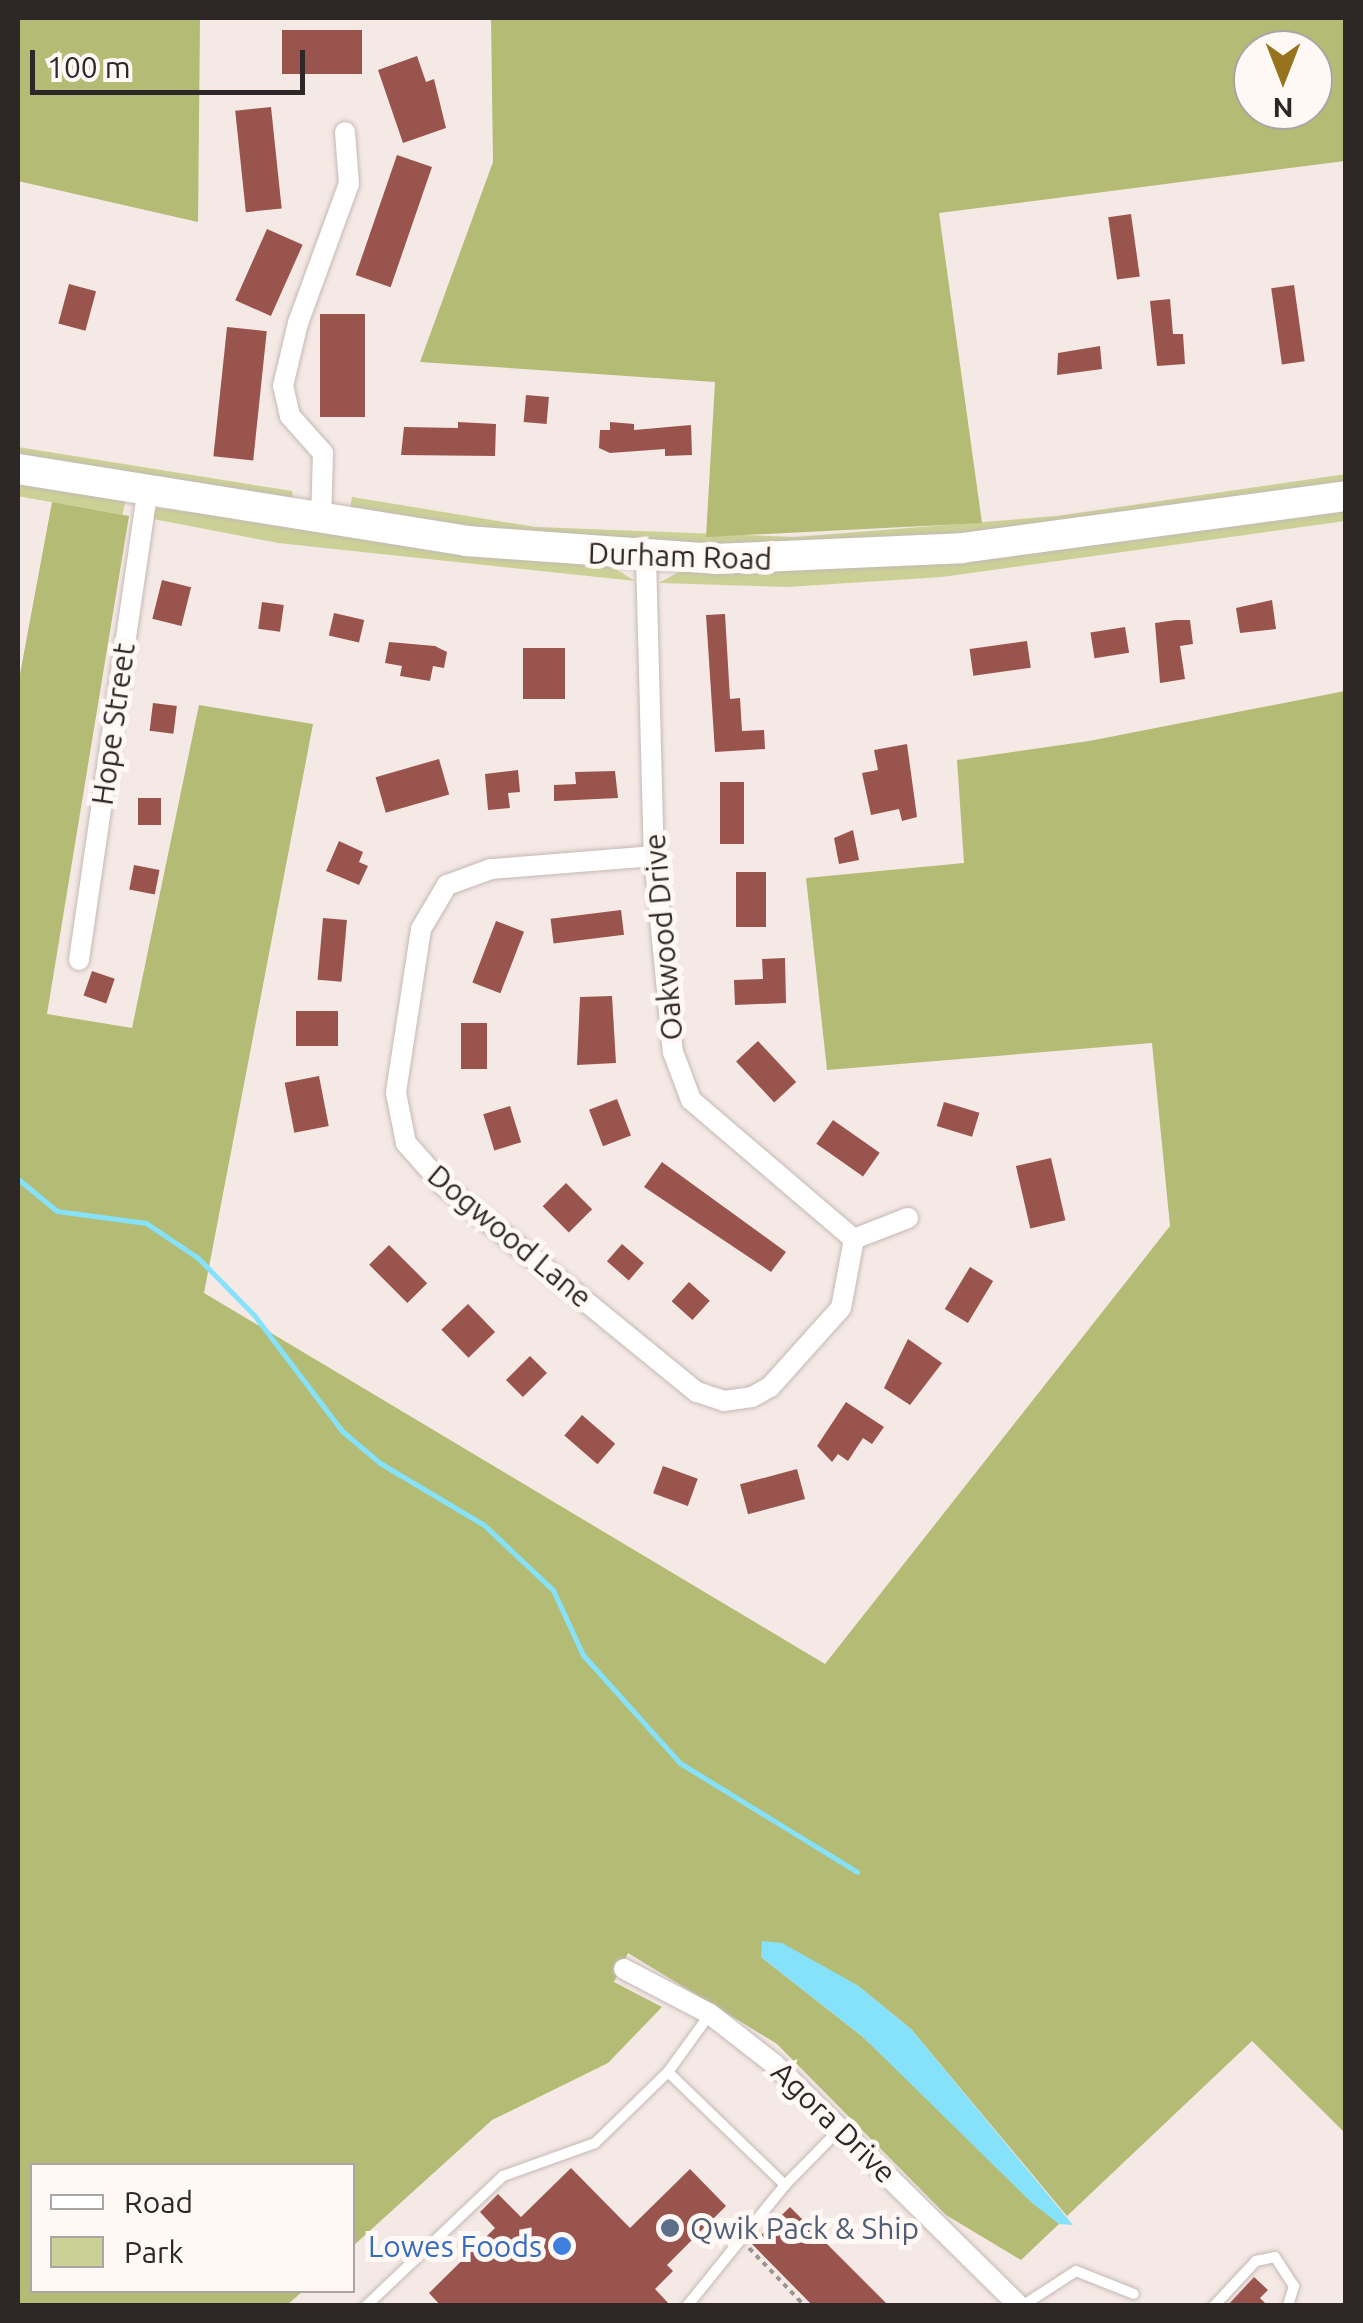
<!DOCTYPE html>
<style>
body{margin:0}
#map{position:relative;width:1363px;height:2323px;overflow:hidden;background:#f5e9e5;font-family:Ubuntu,sans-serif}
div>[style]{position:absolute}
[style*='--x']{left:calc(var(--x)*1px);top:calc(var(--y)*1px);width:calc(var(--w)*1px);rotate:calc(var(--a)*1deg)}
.green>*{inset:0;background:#cbd196;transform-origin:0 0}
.forest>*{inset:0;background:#b4bb74}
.water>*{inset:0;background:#86e2fa}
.stream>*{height:5px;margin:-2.5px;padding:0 2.5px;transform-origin:2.5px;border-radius:2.5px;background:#86e2fa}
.building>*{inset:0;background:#9a544e;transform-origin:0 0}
.path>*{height:4px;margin-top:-2px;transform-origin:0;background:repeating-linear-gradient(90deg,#9d9592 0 5px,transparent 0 10px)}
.roads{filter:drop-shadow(0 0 2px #c4b9b5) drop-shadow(0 0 2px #c4b9b5)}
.service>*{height:10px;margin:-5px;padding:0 5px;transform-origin:5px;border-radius:5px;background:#fff}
.minor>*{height:20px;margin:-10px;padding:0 10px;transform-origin:10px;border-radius:10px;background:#fff}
.primary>*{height:30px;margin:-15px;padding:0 15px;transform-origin:15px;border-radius:15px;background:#fff}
.dots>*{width:28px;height:28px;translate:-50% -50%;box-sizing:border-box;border:5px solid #fff8f5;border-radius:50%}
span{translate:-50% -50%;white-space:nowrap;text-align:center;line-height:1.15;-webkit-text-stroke:10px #fff8f5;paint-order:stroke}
.street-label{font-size:30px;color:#2d2827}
.service-label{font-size:30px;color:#4e5e75}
.left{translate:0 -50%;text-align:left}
.shop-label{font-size:30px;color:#366cbe}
.right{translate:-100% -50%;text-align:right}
.frame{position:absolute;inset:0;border:20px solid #2d2827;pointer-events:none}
.legend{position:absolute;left:30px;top:2163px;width:325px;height:130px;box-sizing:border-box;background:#fff8f5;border:2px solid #aba5a3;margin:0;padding:12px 18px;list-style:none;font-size:30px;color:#2d2827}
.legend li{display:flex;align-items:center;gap:20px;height:50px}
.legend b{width:50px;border:2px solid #aba5a3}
.north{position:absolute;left:1233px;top:30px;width:100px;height:100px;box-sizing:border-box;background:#fff8f5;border:2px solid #aba5a3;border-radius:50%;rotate:180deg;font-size:28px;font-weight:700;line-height:40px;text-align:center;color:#2d2827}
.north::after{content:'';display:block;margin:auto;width:35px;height:45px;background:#98731d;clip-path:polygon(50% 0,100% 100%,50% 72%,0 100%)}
.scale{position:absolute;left:30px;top:50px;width:275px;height:45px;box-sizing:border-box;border:5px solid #2d2827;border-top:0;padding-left:12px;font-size:30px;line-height:35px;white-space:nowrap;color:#2d2827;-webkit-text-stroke:8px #fff8f5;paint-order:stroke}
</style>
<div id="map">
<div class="green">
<div style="clip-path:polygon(18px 447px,292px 491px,293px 499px,18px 459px)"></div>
<div style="clip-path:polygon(1346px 474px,1345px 487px,851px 548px,584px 544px,350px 508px,352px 497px,535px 527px,795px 537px,1057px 516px)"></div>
<div style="left:18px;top:481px;width:109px;height:15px;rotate:10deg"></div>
<div style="clip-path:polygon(1345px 505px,1345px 521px,942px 577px,787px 587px,659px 583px,682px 570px)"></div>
<div style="clip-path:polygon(158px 508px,611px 566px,635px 581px,278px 543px,148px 518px)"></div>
</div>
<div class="forest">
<div style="clip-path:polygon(18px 18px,200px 18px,198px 222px,18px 181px)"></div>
<div style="clip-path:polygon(evenodd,491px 18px,1345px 18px,1345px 161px,939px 213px,982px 523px,706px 537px,715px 382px,420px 362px,493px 162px,491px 18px,1313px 50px,1313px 110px,1253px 110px,1253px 50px,1313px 50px)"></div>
<div style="clip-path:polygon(52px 502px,129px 516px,47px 1014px,132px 1028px,199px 705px,313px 724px,204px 1293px,825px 1664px,1170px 1226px,1152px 1043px,827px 1070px,806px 878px,964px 863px,957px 760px,1089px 741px,1345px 691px,1345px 2133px,1252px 2041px,1067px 2216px,911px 2029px,857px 1985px,761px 1957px,863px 2037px,1059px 2224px,1021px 2260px,946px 2215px,777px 2044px,628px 1953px,614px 1982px,662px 2007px,608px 2063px,492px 2120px,353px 2246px,352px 2166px,32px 2166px,32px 2290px,303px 2291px,287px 2305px,18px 2306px,18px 685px)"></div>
</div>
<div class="water">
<div style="clip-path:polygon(762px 1941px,782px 1943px,857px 1985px,911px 2029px,1073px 2225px,1059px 2224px,1032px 2203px,863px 2037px,761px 1957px)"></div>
</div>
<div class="stream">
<div style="--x:18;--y:1179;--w:50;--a:39.4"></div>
<div style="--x:57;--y:1211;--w:90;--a:7.7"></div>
<div style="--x:146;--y:1223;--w:63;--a:33.9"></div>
<div style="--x:198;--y:1258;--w:80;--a:45.5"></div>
<div style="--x:254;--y:1315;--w:146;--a:52.8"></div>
<div style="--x:342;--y:1431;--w:50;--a:40.1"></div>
<div style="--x:380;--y:1463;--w:121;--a:30.8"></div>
<div style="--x:484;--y:1525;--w:95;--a:43.3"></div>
<div style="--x:553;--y:1590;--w:72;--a:65.2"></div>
<div style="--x:583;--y:1655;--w:145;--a:48.1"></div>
<div style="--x:680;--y:1763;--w:208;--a:31.6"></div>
</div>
<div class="building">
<div style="left:282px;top:30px;width:80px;height:44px"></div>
<div style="clip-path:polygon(417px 56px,426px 82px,434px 79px,446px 128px,403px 143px,378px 70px)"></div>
<div style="left:271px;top:107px;width:102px;height:36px;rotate:84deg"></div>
<div style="left:397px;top:155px;width:37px;height:127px;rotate:19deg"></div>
<div style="left:1131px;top:214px;width:63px;height:23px;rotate:82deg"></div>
<div style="left:267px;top:229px;width:39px;height:78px;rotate:24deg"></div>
<div style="left:69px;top:284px;width:28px;height:41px;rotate:15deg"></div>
<div style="left:1294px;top:285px;width:77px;height:23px;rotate:82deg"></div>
<div style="clip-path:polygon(1170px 299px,1173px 334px,1183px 334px,1185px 364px,1157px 366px,1150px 301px)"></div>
<div style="left:320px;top:314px;width:45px;height:103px"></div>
<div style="left:227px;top:327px;width:40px;height:130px;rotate:6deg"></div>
<div style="clip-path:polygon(1100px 346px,1102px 369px,1057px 375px,1058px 353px)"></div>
<div style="left:526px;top:395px;width:23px;height:27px;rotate:5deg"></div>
<div style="clip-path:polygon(458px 422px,496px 424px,495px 456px,401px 455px,404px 427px,458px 428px)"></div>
<div style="clip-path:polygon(610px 422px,634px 424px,634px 430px,691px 425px,692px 455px,665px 456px,665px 449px,610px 453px,599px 448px,600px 430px,610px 430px)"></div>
<div style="left:162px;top:580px;width:30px;height:40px;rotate:14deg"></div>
<div style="clip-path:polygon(1272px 600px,1276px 629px,1240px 633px,1236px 608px)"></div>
<div style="left:262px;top:602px;width:22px;height:27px;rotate:8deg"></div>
<div style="left:334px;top:613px;width:31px;height:23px;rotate:13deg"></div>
<div style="clip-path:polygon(725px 614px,730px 699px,740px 698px,742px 731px,764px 730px,765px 749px,715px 752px,706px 615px)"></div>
<div style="clip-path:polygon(1176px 620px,1190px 620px,1193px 644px,1180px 646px,1185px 679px,1160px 683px,1155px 623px)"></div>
<div style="left:1125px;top:627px;width:26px;height:35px;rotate:81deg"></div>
<div style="left:1027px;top:641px;width:27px;height:58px;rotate:82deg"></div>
<div style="clip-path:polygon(389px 642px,435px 646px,447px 652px,444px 668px,433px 666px,430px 681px,400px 676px,402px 666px,385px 663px)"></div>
<div style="left:523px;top:648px;width:42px;height:51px"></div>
<div style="left:153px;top:703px;width:24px;height:28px;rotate:7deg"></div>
<div style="clip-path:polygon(907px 744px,917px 817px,902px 821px,899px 809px,871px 815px,862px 773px,878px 770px,874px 750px)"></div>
<div style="left:439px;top:759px;width:37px;height:66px;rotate:74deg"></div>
<div style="clip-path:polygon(518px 770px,520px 792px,508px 793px,510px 808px,488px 810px,485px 774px)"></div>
<div style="clip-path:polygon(615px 771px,618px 798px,554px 801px,554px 785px,576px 784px,575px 772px)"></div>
<div style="left:720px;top:782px;width:24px;height:62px"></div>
<div style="left:138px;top:798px;width:23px;height:27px"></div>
<div style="clip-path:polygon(853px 830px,859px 860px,839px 864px,834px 838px)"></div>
<div style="clip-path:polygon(339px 841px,363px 852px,359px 862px,368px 866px,359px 885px,326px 871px)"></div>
<div style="left:134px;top:865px;width:26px;height:25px;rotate:11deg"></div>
<div style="left:736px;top:872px;width:30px;height:55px"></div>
<div style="left:621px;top:910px;width:25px;height:71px;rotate:83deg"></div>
<div style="left:323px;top:918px;width:24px;height:62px;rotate:5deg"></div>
<div style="left:496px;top:921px;width:30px;height:66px;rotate:21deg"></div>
<div style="clip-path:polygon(785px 958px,786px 1003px,735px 1005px,734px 980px,763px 979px,762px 959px)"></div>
<div style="left:92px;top:971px;width:24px;height:26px;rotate:19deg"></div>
<div style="clip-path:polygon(612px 996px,616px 1063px,577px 1065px,580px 997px)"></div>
<div style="left:296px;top:1011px;width:42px;height:35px"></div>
<div style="left:461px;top:1023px;width:26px;height:46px"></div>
<div style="left:758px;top:1041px;width:56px;height:30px;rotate:47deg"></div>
<div style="left:319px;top:1076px;width:51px;height:35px;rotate:79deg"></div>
<div style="left:617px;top:1099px;width:39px;height:30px;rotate:69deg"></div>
<div style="left:944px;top:1102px;width:37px;height:25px;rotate:17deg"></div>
<div style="left:510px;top:1106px;width:38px;height:28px;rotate:73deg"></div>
<div style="left:833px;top:1120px;width:57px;height:29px;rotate:35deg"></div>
<div style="left:1051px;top:1158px;width:64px;height:36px;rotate:77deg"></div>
<div style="clip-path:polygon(662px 1162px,786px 1252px,771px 1272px,644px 1187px)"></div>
<div style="left:566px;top:1183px;width:37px;height:33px;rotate:45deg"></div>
<div style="left:622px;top:1244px;width:29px;height:23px;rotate:41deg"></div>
<div style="left:389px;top:1245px;width:54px;height:28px;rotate:45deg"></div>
<div style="left:970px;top:1267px;width:27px;height:49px;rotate:31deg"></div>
<div style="left:689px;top:1282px;width:28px;height:26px;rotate:42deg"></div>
<div style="left:468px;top:1304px;width:39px;height:37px;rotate:46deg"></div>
<div style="clip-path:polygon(908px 1339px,942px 1363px,910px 1405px,884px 1388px)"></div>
<div style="left:530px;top:1356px;width:24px;height:34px;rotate:45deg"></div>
<div style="clip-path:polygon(846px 1402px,884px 1427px,872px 1444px,863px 1438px,848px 1461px,838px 1454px,832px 1462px,817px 1446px)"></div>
<div style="left:582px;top:1415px;width:44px;height:27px;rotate:41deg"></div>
<div style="left:663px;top:1466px;width:37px;height:29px;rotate:20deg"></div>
<div style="left:797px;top:1469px;width:31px;height:59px;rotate:75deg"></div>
<div style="clip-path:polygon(571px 2168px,630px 2228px,690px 2169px,726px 2206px,667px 2265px,673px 2271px,655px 2289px,671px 2306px,441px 2306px,429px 2293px,495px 2228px,480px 2212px,498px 2194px,521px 2217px)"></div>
<div style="clip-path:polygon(790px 2207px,889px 2306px,813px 2306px,752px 2244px)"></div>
<div style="clip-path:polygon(1254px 2277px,1268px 2290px,1260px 2298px,1268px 2306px,1227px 2306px)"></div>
</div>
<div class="path">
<div style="--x:749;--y:2248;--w:81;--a:46"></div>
</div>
<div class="roads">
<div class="service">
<div style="--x:668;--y:2072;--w:163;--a:44"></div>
<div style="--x:366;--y:2306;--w:189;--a:-43.5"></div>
<div style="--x:503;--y:2176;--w:98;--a:-19.7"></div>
<div style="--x:595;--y:2143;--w:102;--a:-44.2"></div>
<div style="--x:668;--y:2072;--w:72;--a:-54.1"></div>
<div style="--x:687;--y:2306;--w:156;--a:-51"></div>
<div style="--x:785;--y:2185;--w:78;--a:-45.5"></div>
<div style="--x:1022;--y:2306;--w:64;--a:-32.9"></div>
<div style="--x:1076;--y:2271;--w:62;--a:21.6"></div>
<div style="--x:1214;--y:2306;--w:62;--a:-47"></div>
<div style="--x:1256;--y:2261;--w:19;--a:-12"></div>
<div style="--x:1275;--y:2257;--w:35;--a:57"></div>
<div style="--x:1294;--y:2286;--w:21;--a:107"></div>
</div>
<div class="minor">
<div style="--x:321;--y:521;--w:68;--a:-88.3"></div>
<div style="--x:323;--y:453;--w:50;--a:-131.7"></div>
<div style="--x:290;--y:416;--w:31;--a:-103"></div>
<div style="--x:283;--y:386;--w:65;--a:-76.6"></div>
<div style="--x:298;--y:323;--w:148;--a:-69.9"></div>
<div style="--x:349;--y:184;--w:52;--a:-94.4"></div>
<div style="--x:646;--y:557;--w:299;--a:88.5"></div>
<div style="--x:654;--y:856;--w:197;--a:84.5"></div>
<div style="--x:673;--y:1052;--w:51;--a:69.4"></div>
<div style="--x:691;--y:1100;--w:214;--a:40.5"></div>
<div style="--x:654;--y:856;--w:164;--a:175.4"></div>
<div style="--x:491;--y:869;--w:47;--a:160"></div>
<div style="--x:447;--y:885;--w:51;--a:120.6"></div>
<div style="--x:421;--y:929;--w:166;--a:98.7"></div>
<div style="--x:396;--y:1093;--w:51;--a:78.7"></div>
<div style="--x:406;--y:1143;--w:57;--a:48.5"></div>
<div style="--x:444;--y:1186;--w:326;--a:39.2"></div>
<div style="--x:697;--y:1392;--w:28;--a:18"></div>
<div style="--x:724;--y:1401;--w:28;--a:-8"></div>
<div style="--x:752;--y:1397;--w:21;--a:-29"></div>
<div style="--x:770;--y:1387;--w:106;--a:-48.1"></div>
<div style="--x:841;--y:1308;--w:70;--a:-79.3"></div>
<div style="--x:79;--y:960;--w:477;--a:-81.7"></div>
<div style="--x:854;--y:1239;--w:58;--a:-21.3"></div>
<div style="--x:624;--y:1969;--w:97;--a:27.6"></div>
<div style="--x:710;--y:2014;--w:81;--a:38"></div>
<div style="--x:774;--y:2064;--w:344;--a:44.6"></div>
</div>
<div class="primary">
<div style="--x:18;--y:469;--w:454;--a:9.1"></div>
<div style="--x:466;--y:541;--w:250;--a:4.1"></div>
<div style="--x:715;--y:559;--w:247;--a:-2.5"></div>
<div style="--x:962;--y:548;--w:388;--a:-7.7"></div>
</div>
</div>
<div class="dots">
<div style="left:670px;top:2228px;background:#5c6f8a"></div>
<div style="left:562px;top:2246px;background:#3f7fe0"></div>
</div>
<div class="street-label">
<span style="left:680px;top:556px;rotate:2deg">Durham Road</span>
<span style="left:113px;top:724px;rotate:-82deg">Hope Street</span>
<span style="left:663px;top:937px;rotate:-95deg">Oakwood Drive</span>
<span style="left:510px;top:1236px;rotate:40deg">Dogwood Lane</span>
<span style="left:834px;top:2122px;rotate:44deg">Agora Drive</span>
</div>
<div class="service-label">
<span class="left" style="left:690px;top:2228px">Qwik Pack &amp; Ship</span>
</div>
<div class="shop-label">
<span class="right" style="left:542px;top:2246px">Lowes Foods</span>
</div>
<div class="frame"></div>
<ul class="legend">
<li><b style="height:12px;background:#fff"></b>Road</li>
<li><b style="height:28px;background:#cbd196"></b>Park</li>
</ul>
<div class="north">N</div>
<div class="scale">100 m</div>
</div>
